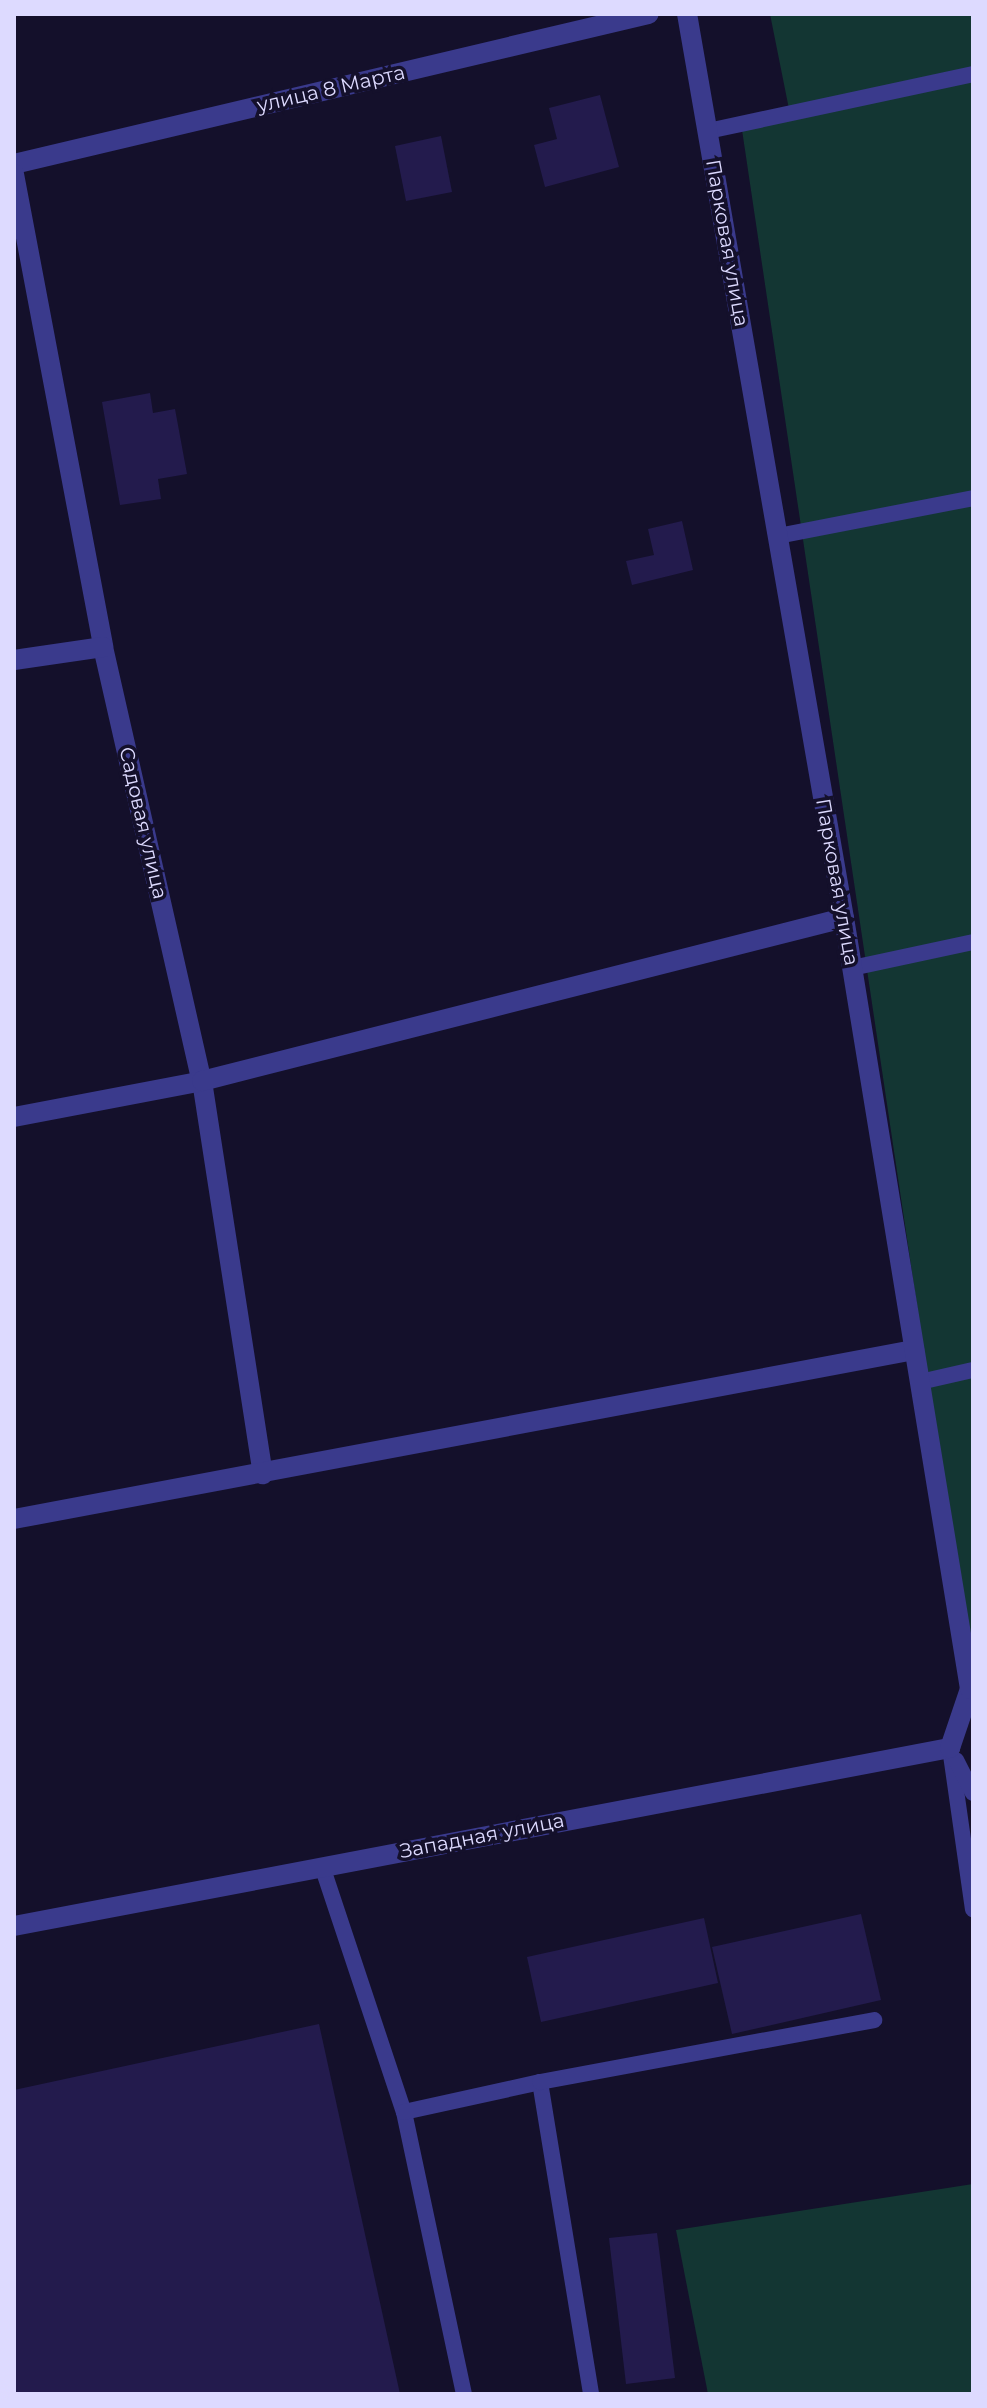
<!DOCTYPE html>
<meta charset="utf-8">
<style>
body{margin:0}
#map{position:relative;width:987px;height:2408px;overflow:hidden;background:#14102b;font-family:Montserrat,sans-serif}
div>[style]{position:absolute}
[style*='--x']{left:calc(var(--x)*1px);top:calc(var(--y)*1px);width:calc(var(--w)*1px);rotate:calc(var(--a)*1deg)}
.green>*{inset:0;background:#133633}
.building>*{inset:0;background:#231b4d}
.lane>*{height:16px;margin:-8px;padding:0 8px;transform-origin:8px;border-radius:8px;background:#3a3a8c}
.street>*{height:20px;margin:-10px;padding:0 10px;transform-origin:10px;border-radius:10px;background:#3a3a8c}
span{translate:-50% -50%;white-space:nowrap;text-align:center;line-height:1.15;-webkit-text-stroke:7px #14102b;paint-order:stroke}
.street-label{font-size:20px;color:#dddaff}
.frame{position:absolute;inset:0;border:16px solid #dddaff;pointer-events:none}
</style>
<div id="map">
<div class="green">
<div style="clip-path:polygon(770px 14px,973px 14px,973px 1682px,741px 123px,789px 109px)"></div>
<div style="clip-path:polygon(973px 2184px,973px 2394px,708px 2394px,676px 2230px)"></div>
</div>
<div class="building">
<div style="clip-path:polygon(600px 95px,619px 167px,545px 187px,534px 145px,557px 139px,549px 108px)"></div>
<div style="clip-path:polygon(441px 136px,452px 192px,406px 201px,395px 146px)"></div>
<div style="clip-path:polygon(150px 393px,153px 413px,175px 409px,187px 474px,158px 479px,161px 499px,120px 505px,102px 402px)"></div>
<div style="clip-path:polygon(682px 521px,693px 570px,632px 585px,626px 561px,654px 555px,648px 529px)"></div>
<div style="clip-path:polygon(861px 1914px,881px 2000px,732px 2034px,712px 1947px)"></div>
<div style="clip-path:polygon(704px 1918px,718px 1983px,541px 2022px,527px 1957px)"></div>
<div style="clip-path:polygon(319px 2024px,400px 2394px,14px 2394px,14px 2090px)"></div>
<div style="clip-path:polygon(657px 2233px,675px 2378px,626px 2384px,609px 2238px)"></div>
</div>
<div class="lane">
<div style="--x:708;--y:131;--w:271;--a:-12.1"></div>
<div style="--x:778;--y:536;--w:199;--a:-11"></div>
<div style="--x:852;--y:968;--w:124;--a:-12.1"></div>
<div style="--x:920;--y:1382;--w:54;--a:-12.8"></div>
<div style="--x:950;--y:1748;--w:163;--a:81.9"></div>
<div style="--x:956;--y:1760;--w:37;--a:63"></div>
<div style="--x:322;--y:1866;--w:259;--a:71.6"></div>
<div style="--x:404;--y:2112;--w:288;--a:78"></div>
<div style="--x:540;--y:2082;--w:316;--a:80.7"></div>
<div style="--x:404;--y:2112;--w:139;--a:-12.4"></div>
<div style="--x:540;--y:2082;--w:340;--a:-10.5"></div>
</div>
<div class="street">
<div style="--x:14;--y:164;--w:652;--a:-13.31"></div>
<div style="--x:14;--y:174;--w:481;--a:79.3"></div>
<div style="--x:103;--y:647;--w:445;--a:77.2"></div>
<div style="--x:202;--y:1081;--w:398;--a:81.2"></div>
<div style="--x:14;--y:660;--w:90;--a:-8.3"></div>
<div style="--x:14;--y:1117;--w:191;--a:-10.8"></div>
<div style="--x:202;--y:1081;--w:662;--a:-14.25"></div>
<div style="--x:14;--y:1519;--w:916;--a:-10.64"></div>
<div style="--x:14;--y:1926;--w:953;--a:-10.77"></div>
<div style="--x:950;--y:1748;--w:62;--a:-71.3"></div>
<div style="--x:970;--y:1689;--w:781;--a:-99.28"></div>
<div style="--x:844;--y:918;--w:918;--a:-99.85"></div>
</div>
<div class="street-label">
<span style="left:331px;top:89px;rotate:-13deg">улица 8 Марта</span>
<span style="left:727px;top:243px;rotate:80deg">Парковая улица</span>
<span style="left:143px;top:823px;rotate:77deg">Садовая улица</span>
<span style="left:837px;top:882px;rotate:80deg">Парковая улица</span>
<span style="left:482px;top:1836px;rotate:-11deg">Западная улица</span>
</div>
<div class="frame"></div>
</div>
